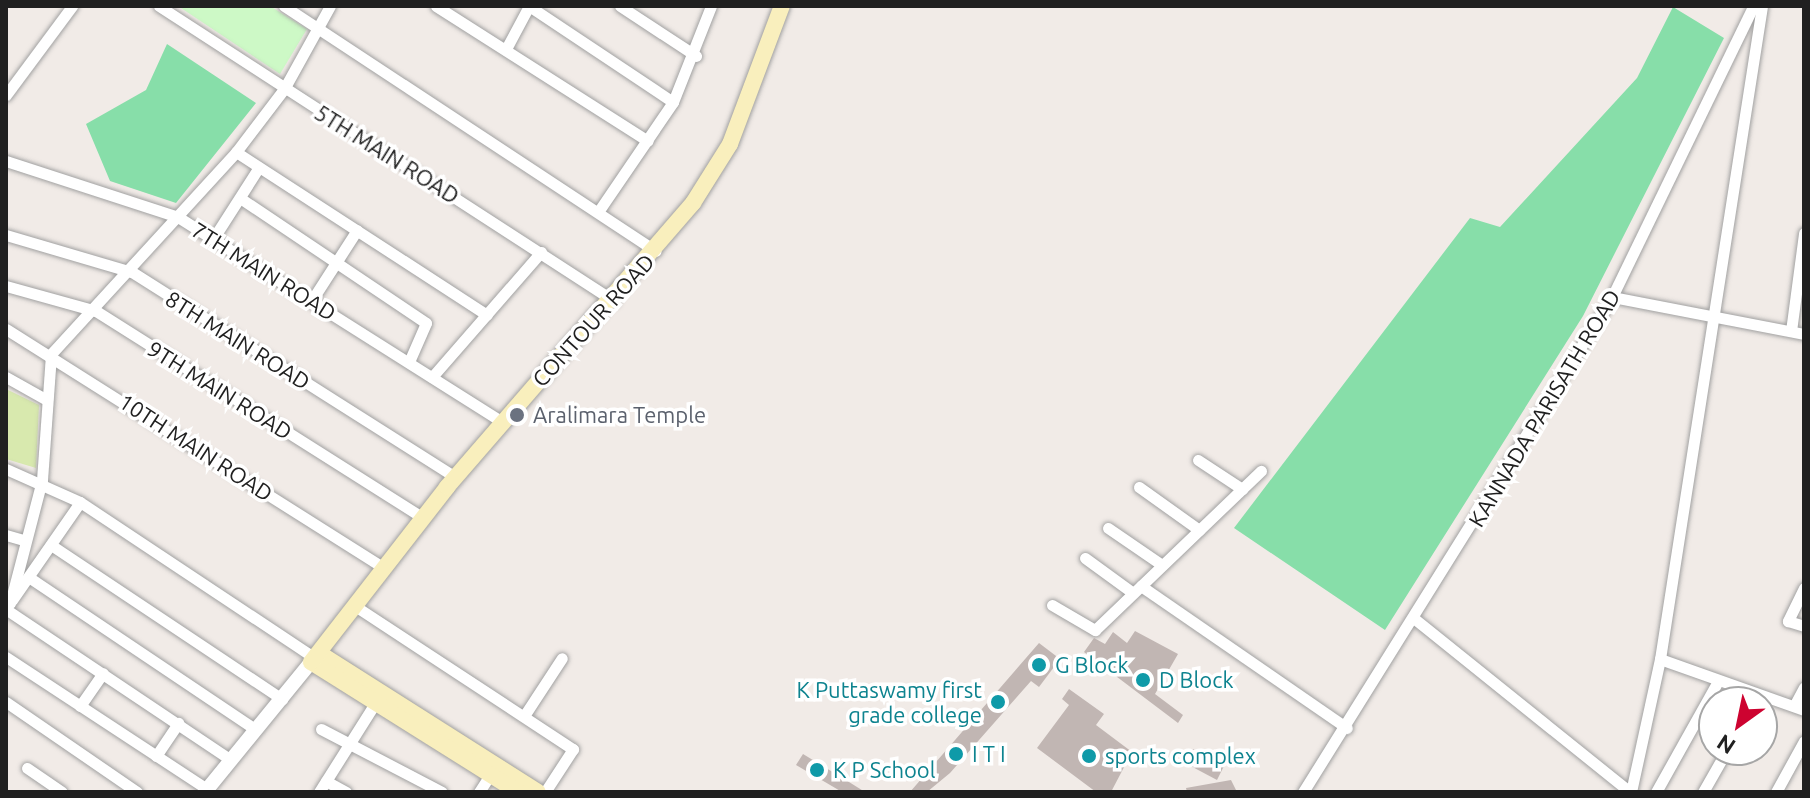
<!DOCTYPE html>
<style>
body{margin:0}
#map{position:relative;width:1810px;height:798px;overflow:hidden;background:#f1ebe7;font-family:Ubuntu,sans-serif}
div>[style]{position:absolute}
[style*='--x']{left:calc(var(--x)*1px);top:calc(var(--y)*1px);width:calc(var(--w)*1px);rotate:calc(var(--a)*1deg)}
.grass>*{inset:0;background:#d8e9ae}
.park>*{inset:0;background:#cdf9c6}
.pitch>*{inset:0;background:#87dea9}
.building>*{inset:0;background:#c1b6b3}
.roads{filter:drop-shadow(0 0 2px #a1a1a1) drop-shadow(0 0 2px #a1a1a1)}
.minor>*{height:11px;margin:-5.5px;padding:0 5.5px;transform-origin:5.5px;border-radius:5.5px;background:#fff}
.tertiary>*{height:14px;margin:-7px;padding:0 7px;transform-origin:7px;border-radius:7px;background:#fff}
.secondary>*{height:16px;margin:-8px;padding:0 8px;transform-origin:8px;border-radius:8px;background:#f9efbd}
.dots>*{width:22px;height:22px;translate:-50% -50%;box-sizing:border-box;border:4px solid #fff;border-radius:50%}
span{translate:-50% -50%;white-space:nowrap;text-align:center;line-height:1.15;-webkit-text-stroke:7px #fff;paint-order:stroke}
.street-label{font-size:22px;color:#202020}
.worship-label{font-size:22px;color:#5b616d}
.left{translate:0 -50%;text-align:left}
.culture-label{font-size:22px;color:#0d838f}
.right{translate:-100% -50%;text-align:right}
.frame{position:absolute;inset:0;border:8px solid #202020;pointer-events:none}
.north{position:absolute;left:1698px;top:686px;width:80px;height:80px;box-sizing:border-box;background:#fff;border:2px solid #a6a6a6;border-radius:50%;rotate:213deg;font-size:22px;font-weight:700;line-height:32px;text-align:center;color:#202020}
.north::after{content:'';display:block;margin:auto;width:28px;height:36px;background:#cd0330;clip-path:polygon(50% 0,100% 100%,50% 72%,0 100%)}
</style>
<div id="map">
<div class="grass">
<div style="clip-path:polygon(6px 389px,39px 405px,36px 468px,6px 459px)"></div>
</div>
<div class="park">
<div style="clip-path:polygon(178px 6px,270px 6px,307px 29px,280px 74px)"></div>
</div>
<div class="pitch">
<div style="clip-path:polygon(1673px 7px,1724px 38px,1583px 316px,1385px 630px,1234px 528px,1470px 218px,1500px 227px,1637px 78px)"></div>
<div style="clip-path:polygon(167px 44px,256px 103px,176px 203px,110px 181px,86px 124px,146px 90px)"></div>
</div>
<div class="building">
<div style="clip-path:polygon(1135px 631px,1178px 654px,1155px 694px,1183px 715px,1178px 723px,1084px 652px,1094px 638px,1105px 644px,1113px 632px,1127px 643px)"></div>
<div style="clip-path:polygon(1039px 643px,1060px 659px,1039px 687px,1031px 681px,950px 773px,927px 792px,910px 792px)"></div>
<div style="clip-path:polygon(1069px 689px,1104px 714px,1096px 725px,1132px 752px,1111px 792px,1096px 792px,1037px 748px,1069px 705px,1062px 699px)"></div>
<div style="clip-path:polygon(1193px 749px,1224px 766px,1217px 780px,1185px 763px)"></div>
<div style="clip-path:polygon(803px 754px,849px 782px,865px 792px,842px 792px,796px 765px)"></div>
<div style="clip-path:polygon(1231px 780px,1237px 792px,1187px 792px,1186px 788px)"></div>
</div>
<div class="roads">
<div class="minor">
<div style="--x:159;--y:6;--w:542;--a:32.96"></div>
<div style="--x:284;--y:6;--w:445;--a:33.4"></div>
<div style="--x:436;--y:6;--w:251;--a:32.5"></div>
<div style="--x:620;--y:6;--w:91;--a:33.3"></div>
<div style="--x:506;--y:49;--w:49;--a:-61.9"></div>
<div style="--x:529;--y:6;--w:173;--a:33.7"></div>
<div style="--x:6;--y:95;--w:111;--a:-53.4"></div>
<div style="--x:236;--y:152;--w:299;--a:33"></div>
<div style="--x:6;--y:161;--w:181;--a:18"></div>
<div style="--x:178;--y:217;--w:383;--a:32.3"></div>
<div style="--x:240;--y:198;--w:224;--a:33.9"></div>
<div style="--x:426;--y:323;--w:43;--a:113.6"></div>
<div style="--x:598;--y:212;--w:133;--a:-55.7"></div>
<div style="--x:673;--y:102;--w:103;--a:-68.4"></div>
<div style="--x:6;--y:235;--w:131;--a:16.4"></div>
<div style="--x:132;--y:272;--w:383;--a:32.4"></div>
<div style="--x:213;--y:239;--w:85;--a:-57.4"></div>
<div style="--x:6;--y:286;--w:93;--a:15.5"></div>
<div style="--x:96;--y:311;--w:387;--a:32.3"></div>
<div style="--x:1612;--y:297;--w:196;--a:10.9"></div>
<div style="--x:312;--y:300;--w:83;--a:-57.3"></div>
<div style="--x:6;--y:329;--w:447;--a:32.3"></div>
<div style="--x:1791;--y:331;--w:99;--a:-82.4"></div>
<div style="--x:51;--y:354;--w:274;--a:-47.5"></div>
<div style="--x:236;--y:152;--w:79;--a:-52.7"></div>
<div style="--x:284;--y:89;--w:95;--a:-61"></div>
<div style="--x:6;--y:377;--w:47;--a:29.3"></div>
<div style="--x:432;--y:377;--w:166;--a:-48.9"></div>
<div style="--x:1198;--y:460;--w:53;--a:33.4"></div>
<div style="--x:6;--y:469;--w:81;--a:24"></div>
<div style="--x:80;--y:502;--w:282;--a:33.6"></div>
<div style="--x:1139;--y:487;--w:74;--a:35.6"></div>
<div style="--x:1108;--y:528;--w:65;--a:34.4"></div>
<div style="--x:6;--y:535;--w:19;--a:16"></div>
<div style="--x:51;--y:545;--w:278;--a:33.7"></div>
<div style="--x:1085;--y:558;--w:59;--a:36.1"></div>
<div style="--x:30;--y:578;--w:272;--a:33.9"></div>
<div style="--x:1141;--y:586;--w:250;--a:34.6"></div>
<div style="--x:1804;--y:588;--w:37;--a:116"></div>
<div style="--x:1788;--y:621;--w:17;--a:17"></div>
<div style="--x:12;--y:600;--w:119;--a:-55.2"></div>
<div style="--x:10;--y:603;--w:127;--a:-75.4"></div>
<div style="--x:42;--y:480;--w:126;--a:-85.9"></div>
<div style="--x:1052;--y:605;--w:50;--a:30.2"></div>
<div style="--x:1095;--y:630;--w:230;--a:-43.8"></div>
<div style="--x:355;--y:606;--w:261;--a:33.3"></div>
<div style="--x:573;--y:749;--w:51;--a:123.1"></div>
<div style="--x:7;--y:610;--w:270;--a:33.8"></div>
<div style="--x:1416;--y:620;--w:275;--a:38.8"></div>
<div style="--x:6;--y:657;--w:240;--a:33.3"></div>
<div style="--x:1660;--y:659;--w:153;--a:19.5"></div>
<div style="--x:6;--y:702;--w:159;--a:34.5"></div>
<div style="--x:80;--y:706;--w:40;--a:-55.1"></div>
<div style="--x:1794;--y:706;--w:21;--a:-62"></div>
<div style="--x:524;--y:716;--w:69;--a:-56.8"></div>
<div style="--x:321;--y:729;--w:136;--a:27.5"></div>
<div style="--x:156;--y:756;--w:40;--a:-56"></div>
<div style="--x:27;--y:768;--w:42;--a:34.4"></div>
<div style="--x:326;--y:781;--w:23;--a:29"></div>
<div style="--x:319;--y:792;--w:107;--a:-57.7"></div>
<div style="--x:479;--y:792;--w:27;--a:-57"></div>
<div style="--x:1303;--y:792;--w:584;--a:-58.03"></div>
<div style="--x:1612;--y:297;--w:323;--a:-64.1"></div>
<div style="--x:1631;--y:792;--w:136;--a:-77.7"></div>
<div style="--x:1660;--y:659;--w:661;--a:-81.12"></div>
<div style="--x:1656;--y:792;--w:127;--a:-60.8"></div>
<div style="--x:1703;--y:792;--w:48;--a:-60.3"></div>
<div style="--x:1776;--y:792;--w:58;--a:-61.2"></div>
</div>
<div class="tertiary">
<div style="--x:205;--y:792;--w:168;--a:-50.8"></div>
</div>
<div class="secondary">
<div style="--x:319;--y:653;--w:259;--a:32.4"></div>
<div style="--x:518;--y:792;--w:244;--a:-147.9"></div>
<div style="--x:311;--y:662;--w:222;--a:-52.1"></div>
<div style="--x:447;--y:487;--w:376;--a:-49.1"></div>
<div style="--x:693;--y:203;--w:70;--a:-57.9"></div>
<div style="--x:730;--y:144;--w:147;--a:-69.4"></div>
</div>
</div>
<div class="dots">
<div style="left:517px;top:415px;background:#6b7280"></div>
<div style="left:1039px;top:665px;background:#0f9aa8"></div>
<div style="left:1143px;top:680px;background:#0f9aa8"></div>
<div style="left:998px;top:702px;background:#0f9aa8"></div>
<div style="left:956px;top:754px;background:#0f9aa8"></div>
<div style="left:1089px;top:756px;background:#0f9aa8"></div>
<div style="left:817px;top:770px;background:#0f9aa8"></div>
</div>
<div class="street-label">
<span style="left:387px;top:154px;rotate:32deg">5TH MAIN ROAD</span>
<span style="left:264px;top:271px;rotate:32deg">7TH MAIN ROAD</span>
<span style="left:593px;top:320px;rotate:-48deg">CONTOUR ROAD</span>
<span style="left:238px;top:340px;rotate:32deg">8TH MAIN ROAD</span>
<span style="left:220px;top:390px;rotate:32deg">9TH MAIN ROAD</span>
<span style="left:1544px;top:408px;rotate:-59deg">KANNADA PARISATH ROAD</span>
<span style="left:196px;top:447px;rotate:33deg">10TH MAIN ROAD</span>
</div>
<div class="worship-label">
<span class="left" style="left:533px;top:415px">Aralimara Temple</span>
</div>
<div class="culture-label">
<span class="left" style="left:1055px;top:665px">G Block</span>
<span class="left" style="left:1159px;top:680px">D Block</span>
<span class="right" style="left:982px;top:702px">K Puttaswamy first<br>grade college</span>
<span class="left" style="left:972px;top:754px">I T I</span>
<span class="left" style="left:1105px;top:756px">sports complex</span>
<span class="left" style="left:833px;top:770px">K P School</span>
</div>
<div class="frame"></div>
<div class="north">N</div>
</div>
